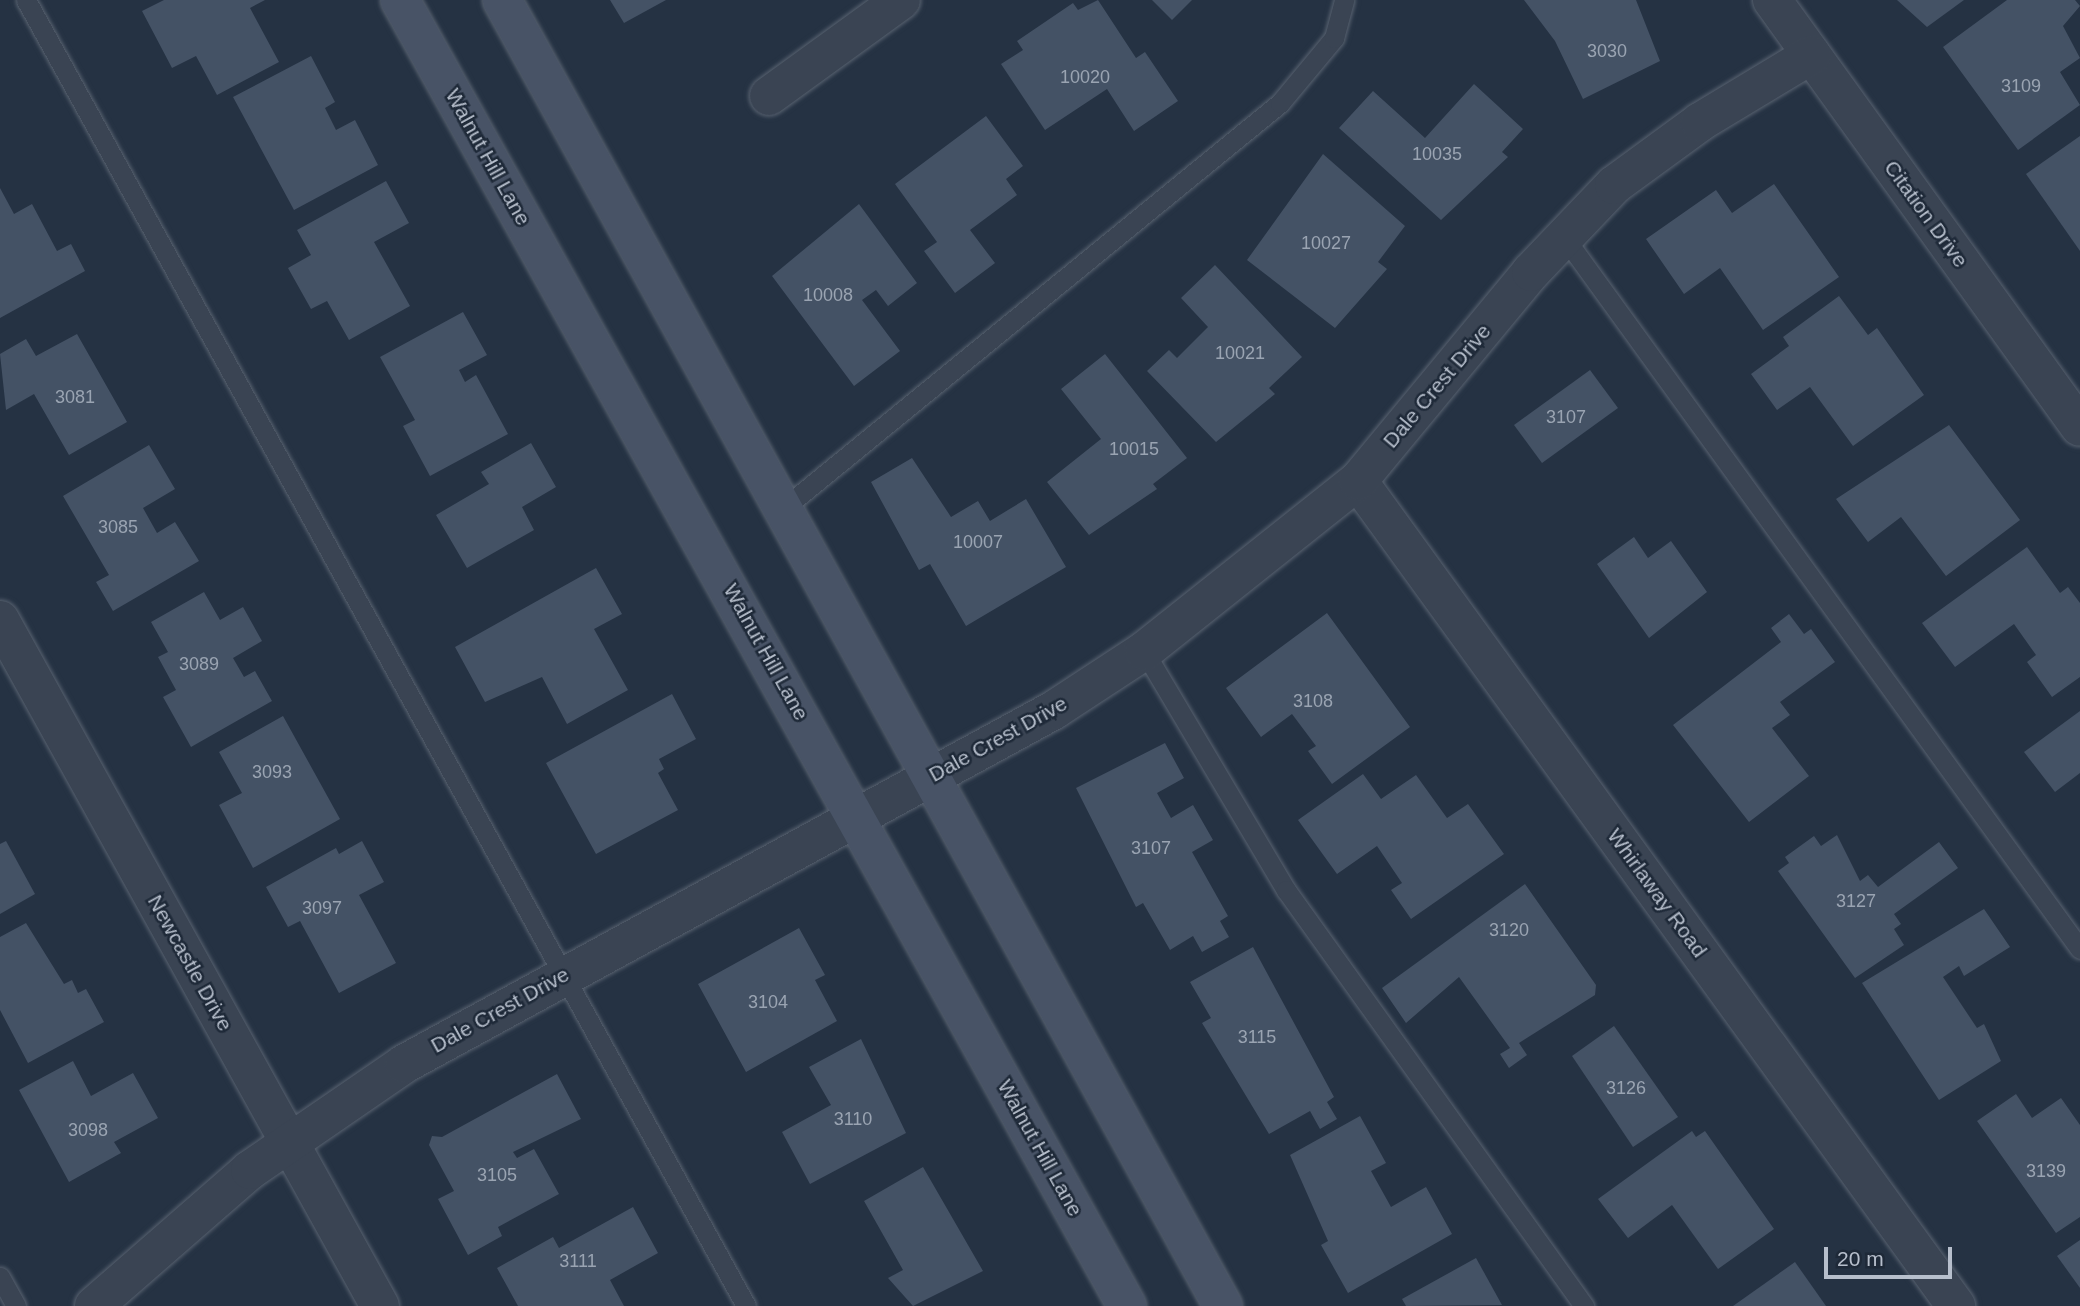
<!DOCTYPE html>
<style>
body{margin:0}
#map{position:relative;width:2080px;height:1306px;overflow:hidden;background:#253243;font-family:Helvetica,sans-serif}
div>[style]{position:absolute}
[style*='--x']{left:calc(var(--x)*1px);top:calc(var(--y)*1px);width:calc(var(--w)*1px);rotate:calc(var(--a)*1deg)}
.building>*{inset:0;background:#445265}
.roads{filter:drop-shadow(0 0 2px #586270) drop-shadow(0 0 2px #586270)}
.service>*{height:19px;margin:-9.5px;padding:0 9.5px;transform-origin:9.5px;border-radius:9.5px;background:#3a4453}
.minor>*{height:38px;margin:-19px;padding:0 19px;transform-origin:19px;border-radius:19px;background:#3a4453}
.secondary>*{height:38px;margin:-19px;padding:0 19px;transform-origin:19px;border-radius:19px;background:#485366}
span{translate:-50% -50%;white-space:nowrap;text-align:center;line-height:1.15;-webkit-text-stroke:5px #1e2938;paint-order:stroke}
.number-label{font-size:18px;color:#9aa4b2}
.number-label span{-webkit-text-stroke-width:0}
.street-label{font-size:21px;color:#b7bfcc}
.scale{position:absolute;left:1824px;top:1247px;width:128px;height:32px;box-sizing:border-box;border:4px solid #b7bfcc;border-top:0;padding-left:9px;font-size:21px;line-height:24px;white-space:nowrap;color:#b7bfcc;-webkit-text-stroke:5px #1e2938;paint-order:stroke}
</style>
<div id="map">
<div class="building">
<div style="clip-path:polygon(164px 0,265px 0,250px 8px,279px 62px,217px 95px,196px 56px,172px 68px,142px 11px)"></div>
<div style="clip-path:polygon(610px 0,666px 0,624px 23px)"></div>
<div style="clip-path:polygon(1098px 0,1136px 58px,1145px 52px,1178px 101px,1134px 131px,1107px 89px,1045px 130px,1001px 64px,1023px 50px,1017px 41px,1073px 3px,1078px 10px)"></div>
<div style="clip-path:polygon(1152px 0,1192px 0,1172px 20px)"></div>
<div style="clip-path:polygon(1524px 0,1636px 0,1660px 61px,1583px 99px,1555px 41px)"></div>
<div style="clip-path:polygon(1897px 0,1964px 0,1927px 27px)"></div>
<div style="clip-path:polygon(2007px 0,2075px 0,2080px 6px,2063px 26px,2080px 58px,2060px 72px,2080px 105px,2018px 150px,1943px 47px)"></div>
<div style="clip-path:polygon(311px 56px,335px 102px,325px 108px,336px 130px,355px 120px,378px 165px,294px 210px,233px 97px)"></div>
<div style="clip-path:polygon(1474px 84px,1523px 129px,1502px 152px,1508px 157px,1441px 220px,1339px 128px,1373px 91px,1425px 138px)"></div>
<div style="clip-path:polygon(986px 116px,1023px 166px,1006px 179px,1017px 195px,970px 230px,995px 263px,955px 293px,924px 251px,937px 242px,895px 184px)"></div>
<div style="clip-path:polygon(2080px 136px,2080px 251px,2026px 174px)"></div>
<div style="clip-path:polygon(1323px 154px,1405px 226px,1378px 262px,1387px 269px,1335px 328px,1247px 260px)"></div>
<div style="clip-path:polygon(386px 181px,409px 223px,374px 242px,410px 306px,349px 340px,327px 301px,311px 309px,288px 268px,311px 255px,297px 230px)"></div>
<div style="clip-path:polygon(1774px 184px,1839px 277px,1763px 330px,1720px 268px,1684px 294px,1646px 239px,1716px 190px,1732px 213px)"></div>
<div style="clip-path:polygon(0 188px,14px 214px,32px 204px,57px 251px,71px 244px,85px 271px,0 318px)"></div>
<div style="clip-path:polygon(859px 204px,917px 283px,888px 306px,876px 290px,862px 300px,900px 351px,854px 386px,772px 276px)"></div>
<div style="clip-path:polygon(1215px 265px,1302px 357px,1269px 388px,1275px 394px,1216px 442px,1147px 371px,1169px 350px,1177px 358px,1208px 327px,1181px 298px)"></div>
<div style="clip-path:polygon(1839px 296px,1868px 335px,1877px 328px,1924px 395px,1853px 446px,1810px 387px,1777px 410px,1751px 374px,1789px 346px,1783px 337px)"></div>
<div style="clip-path:polygon(463px 312px,487px 355px,459px 370px,465px 382px,476px 375px,508px 434px,430px 476px,403px 426px,415px 420px,380px 357px)"></div>
<div style="clip-path:polygon(77px 334px,127px 422px,69px 455px,34px 394px,6px 410px,0 354px,26px 339px,36px 356px)"></div>
<div style="clip-path:polygon(1105px 354px,1187px 458px,1153px 484px,1157px 489px,1089px 535px,1047px 482px,1101px 439px,1061px 389px)"></div>
<div style="clip-path:polygon(1590px 370px,1618px 408px,1542px 463px,1514px 425px)"></div>
<div style="clip-path:polygon(1949px 425px,2020px 520px,1946px 576px,1901px 517px,1868px 542px,1836px 499px)"></div>
<div style="clip-path:polygon(531px 443px,556px 487px,522px 507px,534px 530px,467px 568px,436px 515px,489px 484px,481px 472px)"></div>
<div style="clip-path:polygon(149px 445px,175px 489px,143px 508px,157px 533px,175px 522px,199px 561px,113px 611px,96px 582px,109px 575px,63px 496px)"></div>
<div style="clip-path:polygon(912px 458px,951px 517px,978px 501px,990px 521px,1026px 499px,1066px 567px,966px 626px,930px 564px,919px 570px,871px 482px)"></div>
<div style="clip-path:polygon(1634px 537px,1648px 558px,1671px 541px,1707px 592px,1649px 638px,1597px 564px)"></div>
<div style="clip-path:polygon(2027px 547px,2060px 593px,2068px 587px,2080px 603px,2080px 677px,2052px 697px,2027px 662px,2036px 655px,2014px 624px,1955px 667px,1922px 623px)"></div>
<div style="clip-path:polygon(596px 568px,622px 614px,594px 629px,628px 690px,567px 724px,542px 677px,485px 702px,455px 647px)"></div>
<div style="clip-path:polygon(204px 592px,220px 620px,243px 607px,262px 641px,233px 658px,244px 677px,255px 671px,272px 701px,191px 747px,163px 697px,176px 690px,158px 657px,168px 652px,151px 622px)"></div>
<div style="clip-path:polygon(1327px 613px,1410px 727px,1332px 784px,1308px 751px,1316px 746px,1292px 714px,1261px 737px,1226px 688px)"></div>
<div style="clip-path:polygon(1789px 614px,1804px 634px,1811px 629px,1835px 662px,1780px 702px,1790px 715px,1772px 728px,1809px 776px,1749px 822px,1673px 725px,1781px 642px,1771px 628px)"></div>
<div style="clip-path:polygon(672px 694px,696px 739px,659px 759px,664px 769px,658px 773px,678px 810px,596px 854px,546px 763px)"></div>
<div style="clip-path:polygon(2080px 711px,2080px 773px,2055px 792px,2024px 752px)"></div>
<div style="clip-path:polygon(283px 716px,340px 819px,253px 868px,219px 805px,242px 793px,219px 752px)"></div>
<div style="clip-path:polygon(1165px 743px,1184px 778px,1157px 793px,1171px 818px,1193px 805px,1213px 840px,1192px 852px,1228px 916px,1220px 921px,1229px 937px,1202px 952px,1193px 936px,1170px 950px,1143px 903px,1136px 907px,1076px 788px)"></div>
<div style="clip-path:polygon(1363px 774px,1381px 799px,1416px 775px,1447px 818px,1468px 804px,1504px 854px,1411px 919px,1391px 890px,1402px 883px,1377px 846px,1337px 874px,1298px 820px)"></div>
<div style="clip-path:polygon(1837px 835px,1860px 881px,1868px 875px,1878px 887px,1939px 842px,1958px 868px,1894px 914px,1901px 924px,1894px 929px,1904px 945px,1855px 978px,1778px 871px,1789px 863px,1785px 857px,1814px 836px,1821px 846px)"></div>
<div style="clip-path:polygon(6px 841px,35px 894px,0 914px,0 844px)"></div>
<div style="clip-path:polygon(362px 841px,384px 882px,359px 895px,396px 963px,339px 993px,300px 921px,288px 927px,266px 887px,336px 848px,339px 854px)"></div>
<div style="clip-path:polygon(1525px 884px,1596px 985px,1595px 995px,1519px 1043px,1527px 1055px,1509px 1068px,1500px 1054px,1510px 1048px,1459px 977px,1406px 1023px,1382px 988px)"></div>
<div style="clip-path:polygon(1984px 909px,2010px 947px,1964px 976px,1959px 966px,1943px 977px,1977px 1028px,1984px 1024px,2001px 1061px,1939px 1100px,1862px 983px)"></div>
<div style="clip-path:polygon(26px 923px,64px 984px,72px 980px,78px 993px,86px 989px,104px 1022px,28px 1063px,0 1010px,0 937px)"></div>
<div style="clip-path:polygon(799px 928px,825px 975px,815px 980px,837px 1021px,746px 1072px,698px 984px)"></div>
<div style="clip-path:polygon(1253px 947px,1334px 1097px,1327px 1102px,1337px 1119px,1320px 1129px,1310px 1111px,1269px 1134px,1202px 1023px,1211px 1018px,1190px 982px)"></div>
<div style="clip-path:polygon(1614px 1026px,1678px 1117px,1633px 1147px,1572px 1056px)"></div>
<div style="clip-path:polygon(861px 1039px,906px 1133px,810px 1184px,782px 1132px,831px 1105px,809px 1067px)"></div>
<div style="clip-path:polygon(73px 1061px,91px 1096px,133px 1073px,158px 1118px,114px 1142px,121px 1153px,69px 1182px,19px 1090px)"></div>
<div style="clip-path:polygon(557px 1074px,581px 1119px,513px 1152px,517px 1158px,534px 1149px,559px 1194px,498px 1227px,502px 1236px,468px 1255px,438px 1199px,454px 1191px,429px 1145px,432px 1136px,442px 1137px)"></div>
<div style="clip-path:polygon(2016px 1094px,2032px 1118px,2061px 1098px,2080px 1125px,2080px 1217px,2056px 1233px,1977px 1121px)"></div>
<div style="clip-path:polygon(1360px 1116px,1386px 1163px,1371px 1171px,1391px 1207px,1426px 1187px,1452px 1234px,1348px 1293px,1321px 1245px,1328px 1241px,1290px 1155px)"></div>
<div style="clip-path:polygon(1692px 1131px,1696px 1137px,1705px 1131px,1774px 1229px,1718px 1269px,1672px 1205px,1628px 1238px,1598px 1199px)"></div>
<div style="clip-path:polygon(923px 1167px,983px 1271px,913px 1306px,888px 1278px,903px 1270px,864px 1201px)"></div>
<div style="clip-path:polygon(633px 1207px,658px 1253px,610px 1280px,624px 1306px,518px 1306px,497px 1268px,553px 1237px,559px 1248px)"></div>
<div style="clip-path:polygon(2080px 1240px,2080px 1288px,2057px 1256px)"></div>
<div style="clip-path:polygon(1476px 1258px,1502px 1305px,1406px 1306px,1402px 1299px)"></div>
<div style="clip-path:polygon(1795px 1262px,1826px 1306px,1733px 1306px)"></div>
</div>
<div class="roads">
<div class="service">
<div style="--x:26;--y:0;--w:1491;--a:61.13"></div>
<div style="--x:1564;--y:237;--w:879;--a:54.07"></div>
<div style="--x:785;--y:507;--w:639;--a:-39.22"></div>
<div style="--x:1280;--y:103;--w:85;--a:-50.3"></div>
<div style="--x:1334;--y:38;--w:39;--a:-75"></div>
<div style="--x:1144;--y:651;--w:278;--a:59.3"></div>
<div style="--x:1286;--y:890;--w:512;--a:54.38"></div>
<div style="--x:0;--y:1277;--w:33;--a:61"></div>
</div>
<div class="minor">
<div style="--x:1772;--y:0;--w:526;--a:54.2"></div>
<div style="--x:769;--y:96;--w:163;--a:-36"></div>
<div style="--x:1358;--y:481;--w:1019;--a:54.06"></div>
<div style="--x:0;--y:620;--w:784;--a:61.02"></div>
<div style="--x:94;--y:1306;--w:207;--a:-41.1"></div>
<div style="--x:250;--y:1170;--w:187;--a:-34.5"></div>
<div style="--x:404;--y:1064;--w:740;--a:-28.57"></div>
<div style="--x:1054;--y:710;--w:108;--a:-33.2"></div>
<div style="--x:1144;--y:651;--w:273;--a:-38.5"></div>
<div style="--x:1358;--y:481;--w:271;--a:-50.4"></div>
<div style="--x:1531;--y:272;--w:120;--a:-46.3"></div>
<div style="--x:1614;--y:185;--w:107;--a:-36.2"></div>
<div style="--x:1700;--y:122;--w:130;--a:-31.1"></div>
</div>
<div class="secondary">
<div style="--x:400;--y:0;--w:1495;--a:60.9"></div>
<div style="--x:502;--y:0;--w:1492;--a:61.1"></div>
</div>
</div>
<div class="number-label">
<span style="left:1607px;top:51px">3030</span>
<span style="left:1085px;top:77px">10020</span>
<span style="left:2021px;top:86px">3109</span>
<span style="left:1437px;top:154px">10035</span>
<span style="left:1326px;top:243px">10027</span>
<span style="left:828px;top:295px">10008</span>
<span style="left:1240px;top:353px">10021</span>
<span style="left:75px;top:397px">3081</span>
<span style="left:1566px;top:417px">3107</span>
<span style="left:1134px;top:449px">10015</span>
<span style="left:118px;top:527px">3085</span>
<span style="left:978px;top:542px">10007</span>
<span style="left:199px;top:664px">3089</span>
<span style="left:1313px;top:701px">3108</span>
<span style="left:272px;top:772px">3093</span>
<span style="left:1151px;top:848px">3107</span>
<span style="left:1856px;top:901px">3127</span>
<span style="left:322px;top:908px">3097</span>
<span style="left:1509px;top:930px">3120</span>
<span style="left:768px;top:1002px">3104</span>
<span style="left:1257px;top:1037px">3115</span>
<span style="left:1626px;top:1088px">3126</span>
<span style="left:853px;top:1119px">3110</span>
<span style="left:88px;top:1130px">3098</span>
<span style="left:2046px;top:1171px">3139</span>
<span style="left:497px;top:1175px">3105</span>
<span style="left:578px;top:1261px">3111</span>
</div>
<div class="street-label">
<span style="left:488px;top:157px;rotate:61deg">Walnut Hill Lane</span>
<span style="left:1926px;top:214px;rotate:54deg">Citation Drive</span>
<span style="left:1437px;top:386px;rotate:-50deg">Dale Crest Drive</span>
<span style="left:766px;top:652px;rotate:61deg">Walnut Hill Lane</span>
<span style="left:998px;top:739px;rotate:-29deg">Dale Crest Drive</span>
<span style="left:1657px;top:893px;rotate:54deg">Whirlaway Road</span>
<span style="left:190px;top:963px;rotate:61deg">Newcastle Drive</span>
<span style="left:500px;top:1010px;rotate:-29deg">Dale Crest Drive</span>
<span style="left:1040px;top:1148px;rotate:61deg">Walnut Hill Lane</span>
</div>
<div class="scale">20 m</div>
</div>
